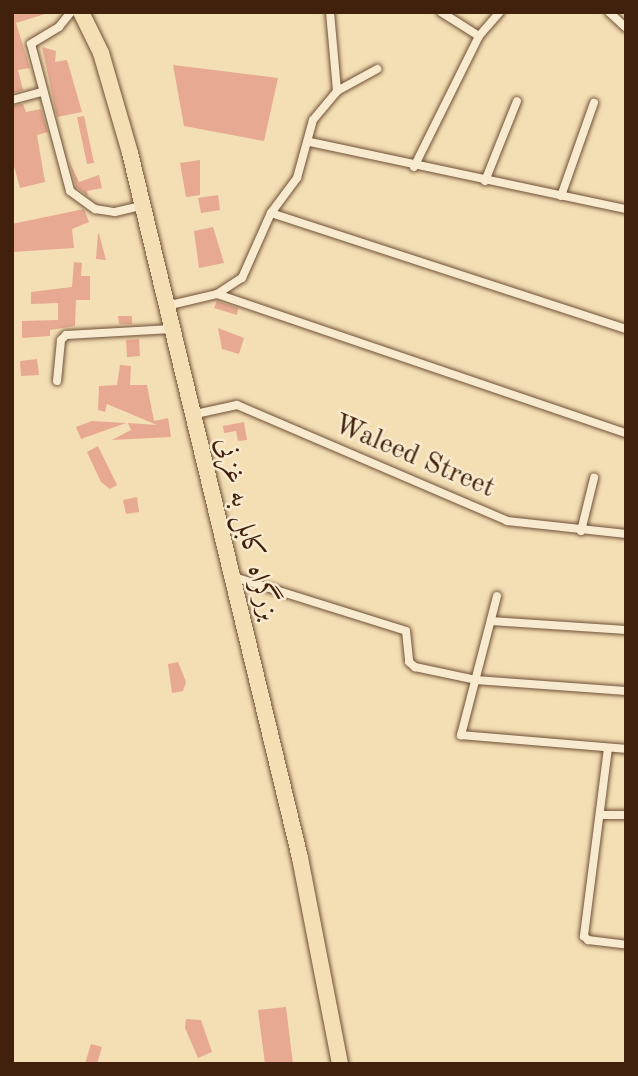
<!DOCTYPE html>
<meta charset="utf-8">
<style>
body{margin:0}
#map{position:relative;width:638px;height:1076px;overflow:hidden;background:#f4deb4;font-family:"Old Standard TT",Amiri,serif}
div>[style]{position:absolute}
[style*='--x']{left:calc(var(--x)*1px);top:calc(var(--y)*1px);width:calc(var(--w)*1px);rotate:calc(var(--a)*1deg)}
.building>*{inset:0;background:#e7a991}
.roads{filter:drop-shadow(0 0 2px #6e5036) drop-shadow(0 0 2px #6e5036)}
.street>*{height:8px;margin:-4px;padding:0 4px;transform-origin:4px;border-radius:4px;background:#f8eace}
.highway>*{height:16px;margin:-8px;padding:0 8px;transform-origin:8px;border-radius:8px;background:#f4deb4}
span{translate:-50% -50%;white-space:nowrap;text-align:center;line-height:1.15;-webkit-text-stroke:5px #f8eace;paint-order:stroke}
.street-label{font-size:28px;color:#41210c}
.frame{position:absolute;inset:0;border:14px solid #41210c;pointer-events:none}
</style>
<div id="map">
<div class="building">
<div style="clip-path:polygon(12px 12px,45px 14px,16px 23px,30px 68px,18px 70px,23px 90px,12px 93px)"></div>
<div style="clip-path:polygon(42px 47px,56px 51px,55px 62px,67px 60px,82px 112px,57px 117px)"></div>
<div style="clip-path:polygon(173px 65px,278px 78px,264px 141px,184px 126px)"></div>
<div style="clip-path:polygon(23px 104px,26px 112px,41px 109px,48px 132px,37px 135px,45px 182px,20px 188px,12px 159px,12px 106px)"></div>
<div style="clip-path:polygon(84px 116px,94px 163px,87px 164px,77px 117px)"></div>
<div style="clip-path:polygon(200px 160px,200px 195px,186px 197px,180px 163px)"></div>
<div style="clip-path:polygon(69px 161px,79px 182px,99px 175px,102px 188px,87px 191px,88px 196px,76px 187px)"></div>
<div style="clip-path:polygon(218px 195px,220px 210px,201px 213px,198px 198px)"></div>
<div style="clip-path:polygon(84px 209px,89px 222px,72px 229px,74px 248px,12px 252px,12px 224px)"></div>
<div style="clip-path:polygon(213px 227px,224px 263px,199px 268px,194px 231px)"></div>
<div style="clip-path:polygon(98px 234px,99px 234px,106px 260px,96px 259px)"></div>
<div style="clip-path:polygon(74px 262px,82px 263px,81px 276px,90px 276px,90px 300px,76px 300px,75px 326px,50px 330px,50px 336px,22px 338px,22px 321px,58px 320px,58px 303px,31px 304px,31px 292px,72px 287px)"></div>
<div style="clip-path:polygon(217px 301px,238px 308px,237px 315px,214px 308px)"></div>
<div style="clip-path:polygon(118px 316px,132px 316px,132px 324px,119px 324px)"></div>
<div style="clip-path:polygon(218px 328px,244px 338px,239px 354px,222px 349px)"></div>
<div style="clip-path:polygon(139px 339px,140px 356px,127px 357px,126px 340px)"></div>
<div style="clip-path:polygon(37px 359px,39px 375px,21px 376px,20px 361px)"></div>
<div style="clip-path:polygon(120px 365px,131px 366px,130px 385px,147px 385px,154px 421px,168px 418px,171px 437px,112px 440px,131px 430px,128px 423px,157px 425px,107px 404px,105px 412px,98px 410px,99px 386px,117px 385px)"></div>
<div style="clip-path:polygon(92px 421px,126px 423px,81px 439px,76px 427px)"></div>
<div style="clip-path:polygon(244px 422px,247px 440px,238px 441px,236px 431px,224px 433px,223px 426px)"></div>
<div style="clip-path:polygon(98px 446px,117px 485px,110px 489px,101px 482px,87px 452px)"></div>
<div style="clip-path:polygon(137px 497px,139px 512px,126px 514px,123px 500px)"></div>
<div style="clip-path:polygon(178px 662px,186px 682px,183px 691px,172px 693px,168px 664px)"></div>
<div style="clip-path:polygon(286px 1007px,293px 1064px,265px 1064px,258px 1010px)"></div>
<div style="clip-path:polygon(186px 1019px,201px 1020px,212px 1052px,198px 1058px,185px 1028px)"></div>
<div style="clip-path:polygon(91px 1044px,102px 1047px,97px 1064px,85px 1064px)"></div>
</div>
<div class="roads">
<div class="street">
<div style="--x:71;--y:12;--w:19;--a:129"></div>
<div style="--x:59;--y:27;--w:33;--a:149"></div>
<div style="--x:31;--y:44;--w:152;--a:75.1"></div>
<div style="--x:70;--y:191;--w:31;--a:36"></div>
<div style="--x:95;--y:209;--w:20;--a:9"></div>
<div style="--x:115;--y:212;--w:28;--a:-13"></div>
<div style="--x:330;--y:12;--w:79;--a:84.9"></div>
<div style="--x:441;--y:12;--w:45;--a:32.3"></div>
<div style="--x:609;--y:12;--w:23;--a:43"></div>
<div style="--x:12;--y:100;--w:31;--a:-15"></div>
<div style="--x:310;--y:142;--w:323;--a:12"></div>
<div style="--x:414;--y:167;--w:146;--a:-63.6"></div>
<div style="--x:479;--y:36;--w:32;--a:-49"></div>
<div style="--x:485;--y:181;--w:86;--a:-68.2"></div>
<div style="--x:561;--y:196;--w:99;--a:-70.5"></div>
<div style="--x:271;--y:213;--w:373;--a:18.1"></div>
<div style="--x:217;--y:294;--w:432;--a:18.8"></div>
<div style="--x:166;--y:306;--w:52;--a:-13.2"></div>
<div style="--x:217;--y:294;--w:30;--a:-33"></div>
<div style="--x:242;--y:278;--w:71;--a:-66"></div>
<div style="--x:271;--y:213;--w:44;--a:-53.4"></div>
<div style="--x:297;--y:178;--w:60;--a:-74.6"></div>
<div style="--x:313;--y:120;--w:38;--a:-50"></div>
<div style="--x:337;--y:91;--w:46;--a:-28.8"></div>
<div style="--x:57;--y:381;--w:41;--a:-84.4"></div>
<div style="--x:61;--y:340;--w:7;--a:-45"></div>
<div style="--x:66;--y:335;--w:106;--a:-3.2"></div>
<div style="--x:191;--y:415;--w:47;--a:-12.3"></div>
<div style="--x:237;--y:405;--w:294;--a:23.2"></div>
<div style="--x:507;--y:521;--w:120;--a:6.2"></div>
<div style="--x:581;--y:531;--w:55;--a:-76.2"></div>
<div style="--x:231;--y:576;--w:183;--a:17.4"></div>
<div style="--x:406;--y:631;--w:31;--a:84"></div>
<div style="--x:409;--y:662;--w:8;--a:40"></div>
<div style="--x:415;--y:667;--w:62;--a:12"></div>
<div style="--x:476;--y:680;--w:150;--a:4.2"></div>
<div style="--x:497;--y:596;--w:144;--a:104.5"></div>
<div style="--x:461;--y:735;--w:166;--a:4.8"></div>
<div style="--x:491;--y:621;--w:135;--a:3.8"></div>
<div style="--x:608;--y:748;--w:190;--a:97.3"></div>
<div style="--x:584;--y:936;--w:6;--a:45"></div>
<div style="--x:588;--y:940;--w:38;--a:7"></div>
<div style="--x:600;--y:815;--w:26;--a:0"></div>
</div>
<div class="highway">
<div style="--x:81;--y:12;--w:46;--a:64"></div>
<div style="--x:101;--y:53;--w:104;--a:73.8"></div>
<div style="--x:130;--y:153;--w:725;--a:76.44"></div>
<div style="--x:300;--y:858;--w:210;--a:79"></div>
</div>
</div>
<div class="street-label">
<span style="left:414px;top:457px;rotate:23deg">Waleed Street</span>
<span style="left:246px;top:529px;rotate:76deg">بزرگراه کابل به غزنی</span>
</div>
<div class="frame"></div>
</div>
